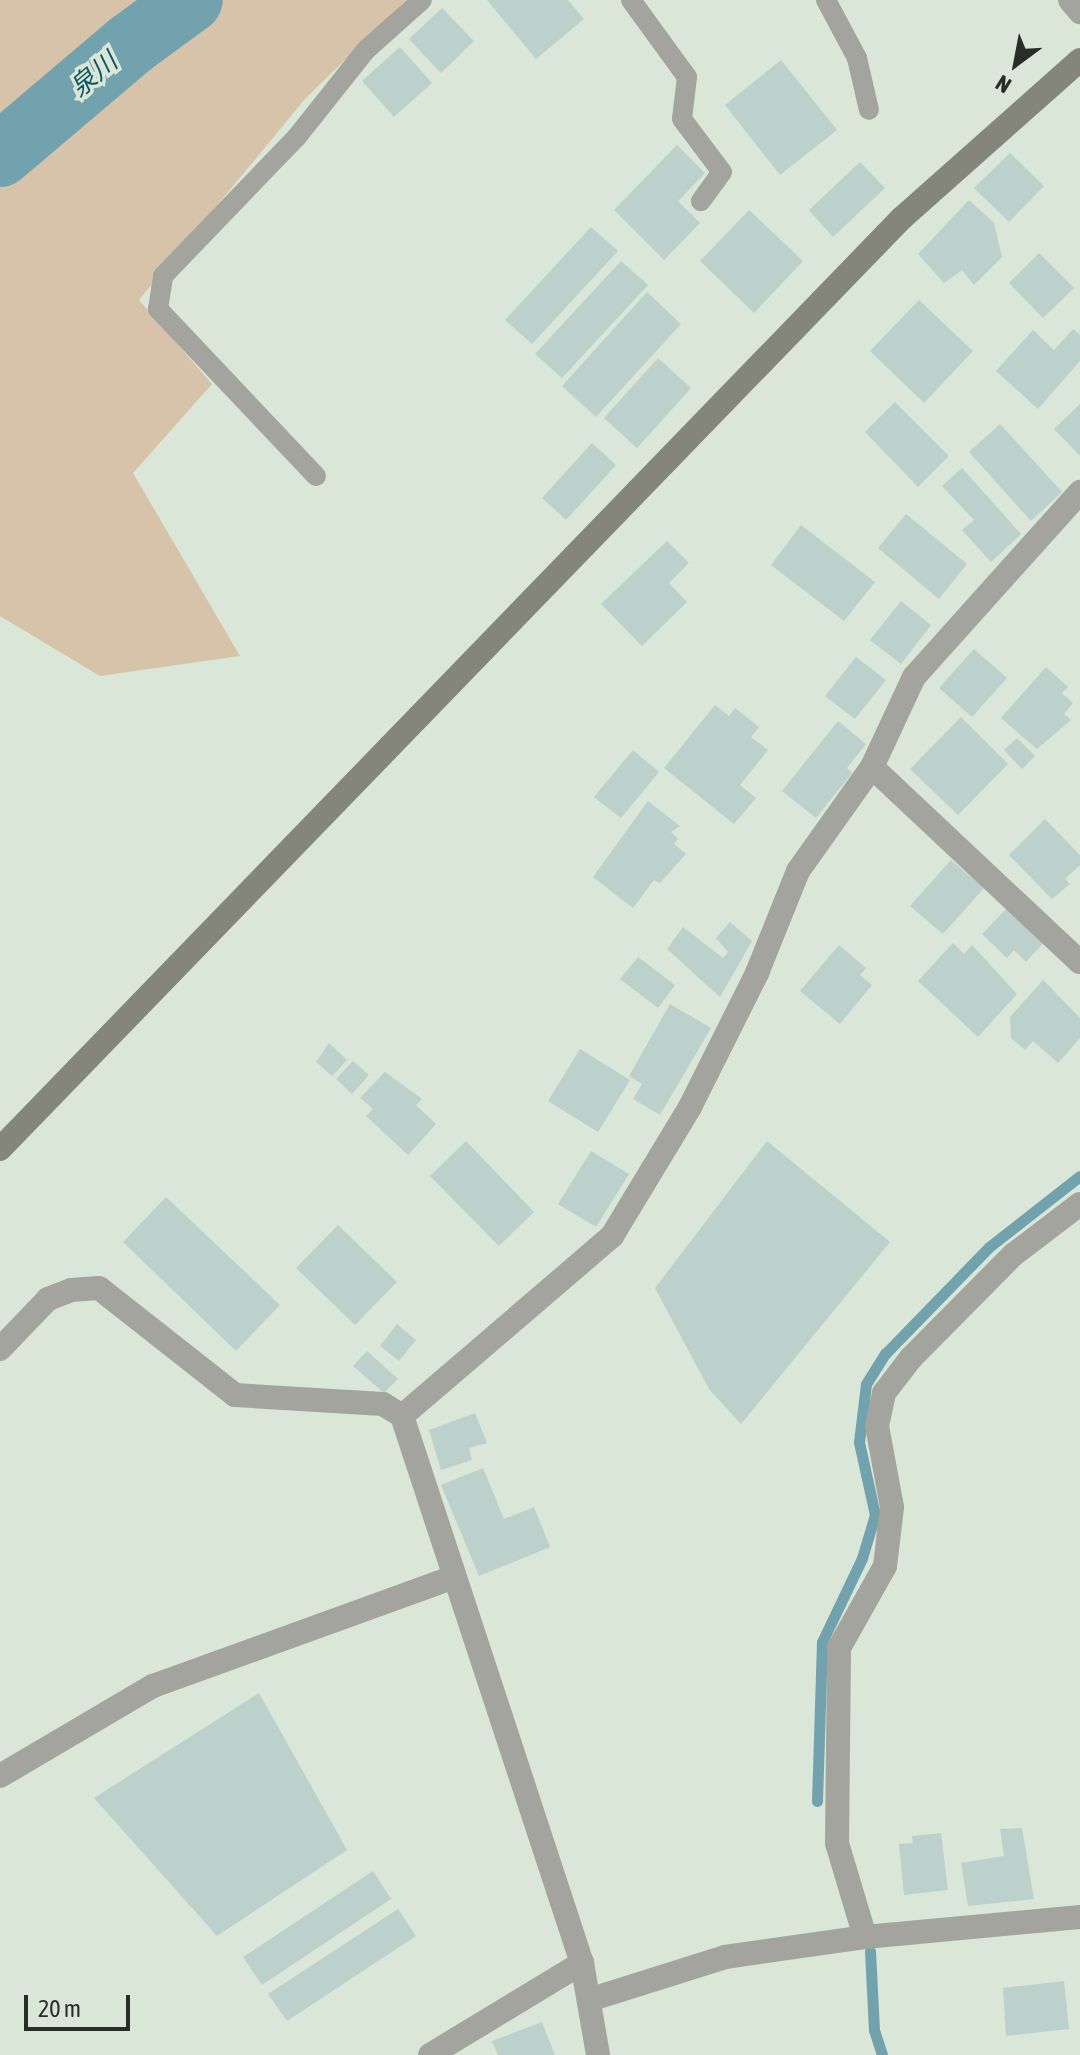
<!DOCTYPE html>
<meta charset="utf-8">
<style>
body{margin:0}
#map{position:relative;width:1080px;height:2055px;overflow:hidden;background:#d9e6d8;font-family:"Asap Condensed","Noto Sans JP",sans-serif}
div>[style]{position:absolute}
[style*='--x']{left:calc(var(--x)*1px);top:calc(var(--y)*1px);width:calc(var(--w)*1px);rotate:calc(var(--a)*1deg)}
.green>*{inset:0;background:#d6c3a9}
.stream>*{height:11px;margin:-5.5px;padding:0 5.5px;transform-origin:5.5px;border-radius:5.5px;background:#71a2ad}
.river>*{height:64px;margin:-32px;padding:0 32px;transform-origin:32px;border-radius:32px;background:#71a2ad}
.building>*{inset:0;background:#bdd1cc}
.lane>*{height:20px;margin:-10px;padding:0 10px;transform-origin:10px;border-radius:10px;background:#a3a49d}
.street>*{height:24px;margin:-12px;padding:0 12px;transform-origin:12px;border-radius:12px;background:#a3a49d}
.secondary>*{height:24px;margin:-12px;padding:0 12px;transform-origin:12px;border-radius:12px;background:#85867b}
span{translate:-50% -50%;white-space:nowrap;text-align:center;line-height:1.15;-webkit-text-stroke:7px #d9e6d8;paint-order:stroke}
.water-label{font-size:26px;color:#0e5461;font-style:italic}
.north{position:absolute;left:976px;top:24px;width:80px;height:80px;-webkit-text-stroke:6px #d9e6d8;paint-order:stroke;rotate:212deg;font-size:22px;font-weight:700;line-height:32px;text-align:center;color:#282d28}
.north::after{content:'';display:block;margin:auto;width:28px;height:36px;background:#282d28;clip-path:polygon(50% 0,100% 100%,50% 72%,0 100%)}
.scale{position:absolute;left:24px;top:1995px;width:106px;height:36px;box-sizing:border-box;border:4px solid #282d28;border-top:0;padding-left:10px;font-size:24px;line-height:28px;white-space:nowrap;color:#282d28;-webkit-text-stroke:6px #d9e6d8;paint-order:stroke}
</style>
<div id="map">
<div class="green">
<div style="clip-path:polygon(0 0,406px 0,305px 99px,139px 300px,212px 384px,133px 473px,240px 656px,100px 676px,0 616px)"></div>
</div>
<div class="stream">
<div style="--x:817;--y:1801;--w:159;--a:-88.2"></div>
<div style="--x:822;--y:1642;--w:93;--a:-64.5"></div>
<div style="--x:862;--y:1558;--w:45;--a:-73.2"></div>
<div style="--x:875;--y:1515;--w:75;--a:-102.4"></div>
<div style="--x:859;--y:1442;--w:58;--a:-83.1"></div>
<div style="--x:866;--y:1384;--w:36;--a:-58"></div>
<div style="--x:885;--y:1354;--w:149;--a:-45.8"></div>
<div style="--x:989;--y:1247;--w:115;--a:-38"></div>
<div style="--x:870;--y:1951;--w:79;--a:87.1"></div>
<div style="--x:874;--y:2030;--w:26;--a:72"></div>
</div>
<div class="river">
<div style="--x:0;--y:155;--w:172;--a:-40.3"></div>
<div style="--x:131;--y:44;--w:74;--a:-36.3"></div>
</div>
<div class="building">
<div style="clip-path:polygon(487px 0,568px 0,584px 19px,536px 59px)"></div>
<div style="clip-path:polygon(442px 8px,474px 41px,441px 73px,409px 39px)"></div>
<div style="clip-path:polygon(400px 47px,432px 83px,394px 117px,362px 81px)"></div>
<div style="clip-path:polygon(781px 60px,837px 130px,780px 175px,725px 105px)"></div>
<div style="clip-path:polygon(677px 145px,705px 173px,678px 201px,700px 223px,664px 260px,614px 210px)"></div>
<div style="clip-path:polygon(1010px 153px,1044px 186px,1009px 222px,974px 188px)"></div>
<div style="clip-path:polygon(860px 162px,885px 188px,833px 237px,809px 210px)"></div>
<div style="clip-path:polygon(969px 200px,994px 223px,1002px 257px,974px 285px,962px 270px,944px 283px,918px 254px)"></div>
<div style="clip-path:polygon(749px 210px,803px 261px,754px 313px,700px 261px)"></div>
<div style="clip-path:polygon(591px 227px,618px 251px,532px 344px,505px 320px)"></div>
<div style="clip-path:polygon(1039px 253px,1074px 288px,1043px 318px,1009px 283px)"></div>
<div style="clip-path:polygon(621px 261px,648px 285px,562px 378px,535px 354px)"></div>
<div style="clip-path:polygon(647px 292px,681px 324px,596px 417px,562px 386px)"></div>
<div style="clip-path:polygon(919px 300px,973px 351px,924px 403px,870px 351px)"></div>
<div style="clip-path:polygon(1073px 329px,1080px 335px,1080px 361px,1038px 409px,996px 371px,1033px 330px,1054px 350px)"></div>
<div style="clip-path:polygon(658px 358px,691px 388px,637px 448px,604px 418px)"></div>
<div style="clip-path:polygon(895px 402px,949px 456px,918px 487px,865px 432px)"></div>
<div style="clip-path:polygon(1080px 404px,1080px 456px,1054px 429px)"></div>
<div style="clip-path:polygon(1000px 424px,1062px 492px,1031px 521px,969px 452px)"></div>
<div style="clip-path:polygon(592px 443px,616px 465px,566px 520px,542px 498px)"></div>
<div style="clip-path:polygon(962px 468px,1021px 534px,991px 562px,962px 530px,974px 520px,942px 486px)"></div>
<div style="clip-path:polygon(906px 514px,967px 564px,939px 599px,878px 548px)"></div>
<div style="clip-path:polygon(801px 525px,875px 582px,844px 621px,771px 565px)"></div>
<div style="clip-path:polygon(667px 541px,689px 563px,669px 583px,687px 602px,642px 646px,601px 604px)"></div>
<div style="clip-path:polygon(901px 601px,931px 625px,901px 664px,870px 640px)"></div>
<div style="clip-path:polygon(974px 649px,1007px 678px,972px 717px,939px 688px)"></div>
<div style="clip-path:polygon(856px 657px,886px 680px,855px 719px,825px 696px)"></div>
<div style="clip-path:polygon(1046px 667px,1068px 687px,1062px 693px,1073px 703px,1064px 714px,1071px 720px,1037px 749px,1001px 718px)"></div>
<div style="clip-path:polygon(715px 705px,729px 716px,735px 708px,759px 727px,751px 737px,768px 750px,740px 785px,756px 798px,734px 824px,664px 768px)"></div>
<div style="clip-path:polygon(961px 717px,1008px 764px,958px 815px,910px 769px)"></div>
<div style="clip-path:polygon(838px 721px,866px 744px,847px 768px,852px 773px,816px 818px,782px 791px)"></div>
<div style="clip-path:polygon(1017px 738px,1035px 756px,1022px 769px,1004px 750px)"></div>
<div style="clip-path:polygon(633px 750px,659px 772px,621px 818px,594px 797px)"></div>
<div style="clip-path:polygon(648px 801px,680px 826px,671px 832px,678px 839px,674px 844px,686px 854px,660px 883px,654px 880px,633px 908px,593px 877px)"></div>
<div style="clip-path:polygon(1045px 819px,1080px 855px,1080px 865px,1065px 879px,1070px 884px,1052px 899px,1009px 855px)"></div>
<div style="clip-path:polygon(951px 860px,984px 888px,943px 934px,910px 906px)"></div>
<div style="clip-path:polygon(1008px 907px,1044px 942px,1026px 962px,1014px 950px,1007px 958px,982px 934px)"></div>
<div style="clip-path:polygon(730px 922px,752px 941px,720px 997px,667px 949px,683px 927px,723px 958px,728px 952px,716px 938px)"></div>
<div style="clip-path:polygon(953px 943px,964px 954px,972px 945px,1017px 994px,978px 1037px,918px 981px)"></div>
<div style="clip-path:polygon(839px 945px,866px 968px,860px 975px,872px 985px,840px 1024px,800px 991px)"></div>
<div style="clip-path:polygon(638px 957px,675px 985px,658px 1008px,620px 979px)"></div>
<div style="clip-path:polygon(1043px 980px,1080px 1018px,1080px 1038px,1058px 1063px,1033px 1041px,1025px 1050px,1011px 1038px,1010px 1017px)"></div>
<div style="clip-path:polygon(670px 1004px,711px 1028px,660px 1115px,633px 1099px,642px 1084px,629px 1076px)"></div>
<div style="clip-path:polygon(329px 1043px,347px 1060px,332px 1076px,316px 1062px)"></div>
<div style="clip-path:polygon(580px 1049px,630px 1080px,598px 1132px,548px 1101px)"></div>
<div style="clip-path:polygon(353px 1061px,369px 1075px,352px 1094px,336px 1079px)"></div>
<div style="clip-path:polygon(385px 1072px,422px 1099px,416px 1105px,436px 1124px,408px 1155px,366px 1116px,373px 1109px,360px 1098px)"></div>
<div style="clip-path:polygon(466px 1141px,534px 1212px,499px 1246px,430px 1176px)"></div>
<div style="clip-path:polygon(767px 1141px,890px 1242px,741px 1424px,709px 1389px,655px 1288px)"></div>
<div style="clip-path:polygon(591px 1151px,629px 1174px,596px 1227px,558px 1204px)"></div>
<div style="clip-path:polygon(166px 1197px,280px 1305px,236px 1351px,123px 1242px)"></div>
<div style="clip-path:polygon(338px 1225px,397px 1282px,355px 1325px,296px 1268px)"></div>
<div style="clip-path:polygon(397px 1324px,416px 1340px,399px 1361px,380px 1346px)"></div>
<div style="clip-path:polygon(367px 1351px,398px 1379px,384px 1393px,353px 1366px)"></div>
<div style="clip-path:polygon(475px 1413px,487px 1443px,469px 1448px,472px 1460px,441px 1470px,429px 1430px)"></div>
<div style="clip-path:polygon(483px 1468px,504px 1519px,534px 1507px,550px 1547px,479px 1576px,441px 1485px)"></div>
<div style="clip-path:polygon(259px 1693px,347px 1850px,217px 1936px,94px 1798px)"></div>
<div style="clip-path:polygon(1022px 1828px,1034px 1899px,968px 1906px,961px 1863px,1004px 1856px,1000px 1829px)"></div>
<div style="clip-path:polygon(941px 1833px,948px 1890px,904px 1895px,899px 1844px,913px 1843px,912px 1836px)"></div>
<div style="clip-path:polygon(373px 1871px,391px 1899px,262px 1985px,243px 1957px)"></div>
<div style="clip-path:polygon(398px 1909px,416px 1936px,287px 2021px,268px 1994px)"></div>
<div style="clip-path:polygon(1064px 1981px,1069px 2029px,1006px 2036px,1003px 1988px)"></div>
<div style="clip-path:polygon(542px 2022px,555px 2055px,498px 2055px,492px 2041px)"></div>
</div>
<div class="lane">
<div style="--x:631;--y:0;--w:95;--a:54"></div>
<div style="--x:687;--y:77;--w:42;--a:96.8"></div>
<div style="--x:682;--y:119;--w:66;--a:53"></div>
<div style="--x:722;--y:172;--w:36;--a:126"></div>
<div style="--x:826;--y:0;--w:66;--a:61.9"></div>
<div style="--x:857;--y:58;--w:53;--a:77"></div>
<div style="--x:316;--y:476;--w:230;--a:-133.4"></div>
<div style="--x:158;--y:309;--w:33;--a:-81"></div>
<div style="--x:163;--y:276;--w:192;--a:-46.1"></div>
<div style="--x:296;--y:138;--w:112;--a:-51.5"></div>
<div style="--x:366;--y:50;--w:75;--a:-41.8"></div>
</div>
<div class="street">
<div style="--x:1070;--y:0;--w:16;--a:50"></div>
<div style="--x:872;--y:767;--w:285;--a:43.2"></div>
<div style="--x:0;--y:1349;--w:69;--a:-46.2"></div>
<div style="--x:48;--y:1299;--w:25;--a:-21"></div>
<div style="--x:71;--y:1290;--w:28;--a:-4"></div>
<div style="--x:99;--y:1288;--w:173;--a:38.2"></div>
<div style="--x:235;--y:1395;--w:148;--a:3.5"></div>
<div style="--x:383;--y:1404;--w:22;--a:32"></div>
<div style="--x:402;--y:1416;--w:576;--a:71.79"></div>
<div style="--x:582;--y:1963;--w:93;--a:80.1"></div>
<div style="--x:402;--y:1416;--w:277;--a:-40.6"></div>
<div style="--x:612;--y:1236;--w:151;--a:-58.8"></div>
<div style="--x:690;--y:1107;--w:150;--a:-63.4"></div>
<div style="--x:757;--y:973;--w:110;--a:-68.1"></div>
<div style="--x:798;--y:871;--w:128;--a:-54.6"></div>
<div style="--x:872;--y:767;--w:99;--a:-65"></div>
<div style="--x:914;--y:677;--w:249;--a:-48.1"></div>
<div style="--x:0;--y:1776;--w:178;--a:-30.5"></div>
<div style="--x:153;--y:1686;--w:317;--a:-19.9"></div>
<div style="--x:865;--y:1937;--w:98;--a:-106.6"></div>
<div style="--x:837;--y:1843;--w:195;--a:-89.4"></div>
<div style="--x:839;--y:1648;--w:94;--a:-60.7"></div>
<div style="--x:885;--y:1566;--w:59;--a:-83.2"></div>
<div style="--x:892;--y:1507;--w:82;--a:-100.5"></div>
<div style="--x:877;--y:1426;--w:34;--a:-78"></div>
<div style="--x:884;--y:1393;--w:44;--a:-52.4"></div>
<div style="--x:911;--y:1358;--w:145;--a:-45.3"></div>
<div style="--x:1013;--y:1255;--w:84;--a:-37.3"></div>
<div style="--x:592;--y:1999;--w:139;--a:-17.5"></div>
<div style="--x:725;--y:1957;--w:141;--a:-8.1"></div>
<div style="--x:865;--y:1937;--w:216;--a:-5.3"></div>
<div style="--x:430;--y:2055;--w:178;--a:-31.2"></div>
</div>
<div class="secondary">
<div style="--x:0;--y:1149;--w:1296;--a:-45.91"></div>
<div style="--x:902;--y:218;--w:238;--a:-41.6"></div>
</div>
<div class="water-label">
<span style="left:94px;top:75px;rotate:-40deg">泉川</span>
</div>
<div class="north">N</div>
<div class="scale">20 m</div>
</div>
